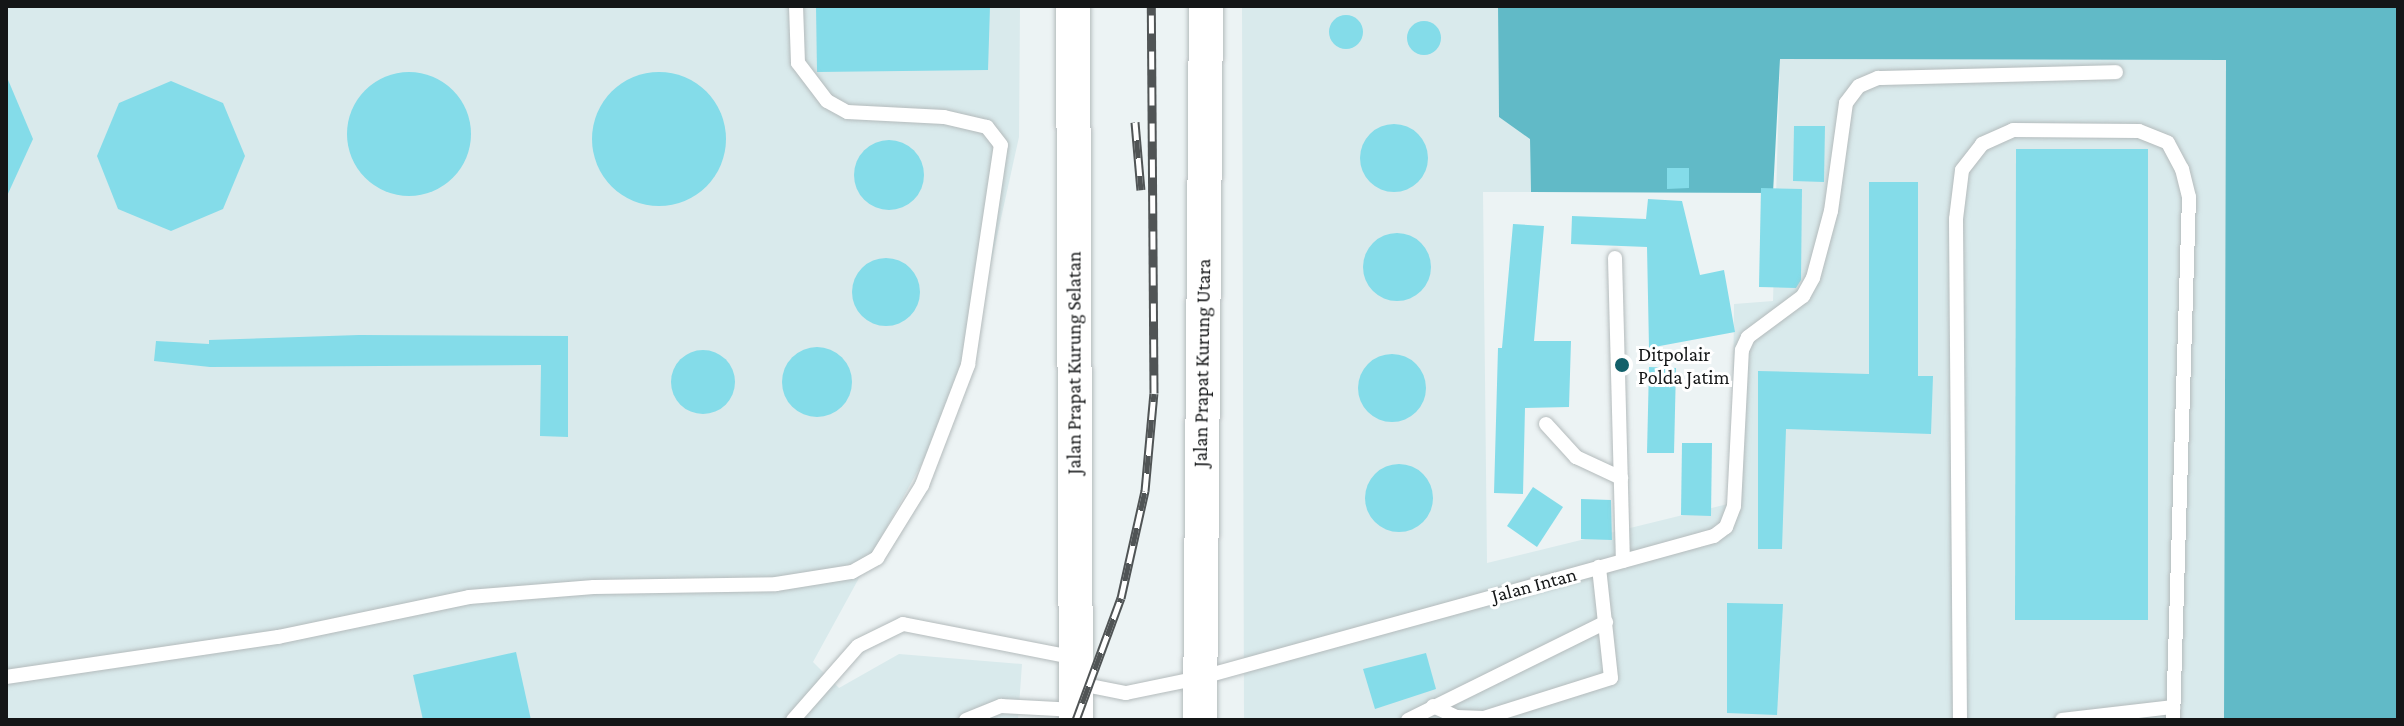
<!DOCTYPE html>
<style>
body{margin:0}
#map{position:relative;width:2404px;height:726px;overflow:hidden;background:#ecf3f4;font-family:"Crimson Pro",serif}
div>[style]{position:absolute}
[style*='--x']{left:calc(var(--x)*1px);top:calc(var(--y)*1px);width:calc(var(--w)*1px);rotate:calc(var(--a)*1deg)}
.built>*{inset:0;background:#d9eaec}
.water>*{inset:0;background:#61bac7}
.building>*{inset:0;background:#84dce9}
.round{border-radius:50%}
.roads{filter:drop-shadow(0 0 2px #b4bbbc) drop-shadow(0 0 2px #b4bbbc)}
.service>*{height:14px;margin:-7px;padding:0 7px;transform-origin:7px;border-radius:7px;background:#fff}
.tertiary>*{height:34px;margin:-17px;padding:0 17px;transform-origin:17px;border-radius:17px;background:#fff}
.rail>*{height:9px;margin-top:-4.5px;transform-origin:0;background:repeating-linear-gradient(90deg,#fff 0 18px,#505455 0 36px);box-sizing:border-box;border-block:2px solid #505455}
.dots>*{width:22px;height:22px;translate:-50% -50%;box-sizing:border-box;border:4px solid #fff;border-radius:50%}
span{translate:-50% -50%;white-space:nowrap;text-align:center;line-height:1.15;-webkit-text-stroke:6px #fff;paint-order:stroke}
.poi-label{font-size:20px;color:#141617}
.left{translate:0 -50%;text-align:left}
.street-label{font-size:20px;color:#141617}
.frame{position:absolute;inset:0;border:8px solid #141617;pointer-events:none}
</style>
<div id="map">
<div class="built">
<div style="clip-path:polygon(6px 6px,1020px 6px,1019px 137px,992px 259px,945px 421px,813px 662px,839px 688px,899px 654px,1022px 664px,1018px 720px,6px 720px)"></div>
<div style="clip-path:polygon(1242px 6px,1498px 6px,1499px 117px,1530px 138px,1531px 192px,1483px 192px,1487px 563px,1732px 503px,1734px 304px,1773px 301px,1780px 59px,2227px 60px,2224px 720px,1244px 720px)"></div>
</div>
<div class="water">
<div style="clip-path:polygon(1498px 6px,2398px 6px,2398px 720px,2224px 720px,2226px 60px,1780px 59px,1773px 193px,1531px 192px,1530px 139px,1499px 117px)"></div>
</div>
<div class="building">
<div style="clip-path:polygon(816px 6px,990px 6px,988px 70px,817px 72px)"></div>
<div class="round" style="left:1329px;top:15px;width:34px;height:34px"></div>
<div class="round" style="left:1407px;top:21px;width:34px;height:34px"></div>
<div class="round" style="left:592px;top:72px;width:134px;height:134px"></div>
<div class="round" style="left:347px;top:72px;width:124px;height:124px"></div>
<div style="clip-path:polygon(6px 75px,33px 139px,6px 198px)"></div>
<div style="clip-path:polygon(171px 81px,223px 103px,245px 156px,223px 209px,171px 231px,118px 209px,97px 156px,119px 103px)"></div>
<div class="round" style="left:1360px;top:124px;width:68px;height:68px"></div>
<div style="clip-path:polygon(1794px 126px,1825px 126px,1824px 182px,1793px 181px)"></div>
<div class="round" style="left:854px;top:140px;width:70px;height:70px"></div>
<div style="clip-path:polygon(2016px 149px,2148px 149px,2148px 620px,2015px 620px)"></div>
<div style="clip-path:polygon(1667px 168px,1689px 168px,1689px 188px,1667px 189px)"></div>
<div style="clip-path:polygon(1869px 182px,1918px 182px,1918px 376px,1933px 376px,1931px 434px,1786px 429px,1782px 549px,1758px 549px,1758px 371px,1869px 374px)"></div>
<div style="clip-path:polygon(1761px 188px,1802px 189px,1801px 280px,1796px 288px,1759px 287px)"></div>
<div style="clip-path:polygon(1648px 199px,1682px 201px,1700px 275px,1724px 270px,1735px 332px,1649px 348px,1647px 247px,1571px 244px,1572px 216px,1646px 219px)"></div>
<div style="clip-path:polygon(1513px 224px,1544px 226px,1534px 341px,1571px 341px,1569px 407px,1525px 408px,1523px 494px,1494px 493px,1498px 348px,1502px 348px)"></div>
<div class="round" style="left:1363px;top:233px;width:68px;height:68px"></div>
<div class="round" style="left:852px;top:258px;width:68px;height:68px"></div>
<div style="clip-path:polygon(359px 335px,568px 336px,568px 437px,540px 436px,541px 365px,210px 367px,154px 361px,156px 341px,209px 344px,209px 340px)"></div>
<div class="round" style="left:782px;top:347px;width:70px;height:70px"></div>
<div class="round" style="left:671px;top:350px;width:64px;height:64px"></div>
<div class="round" style="left:1358px;top:354px;width:68px;height:68px"></div>
<div style="clip-path:polygon(1649px 367px,1676px 368px,1674px 453px,1647px 453px)"></div>
<div style="clip-path:polygon(1682px 443px,1712px 443px,1711px 516px,1681px 515px)"></div>
<div class="round" style="left:1365px;top:464px;width:68px;height:68px"></div>
<div style="clip-path:polygon(1533px 487px,1563px 507px,1537px 547px,1507px 526px)"></div>
<div style="clip-path:polygon(1581px 499px,1611px 500px,1612px 540px,1581px 539px)"></div>
<div style="clip-path:polygon(1727px 603px,1783px 604px,1777px 715px,1727px 713px)"></div>
<div style="clip-path:polygon(516px 652px,531px 720px,423px 720px,413px 675px)"></div>
<div style="clip-path:polygon(1426px 653px,1436px 689px,1375px 709px,1363px 669px)"></div>
</div>
<div class="roads">
<div class="service">
<div style="--x:1615;--y:258;--w:303;--a:88.5"></div>
<div style="--x:1546;--y:424;--w:45;--a:47.7"></div>
<div style="--x:1576;--y:457;--w:50;--a:25"></div>
<div style="--x:6;--y:677;--w:275;--a:-8.4"></div>
<div style="--x:278;--y:637;--w:195;--a:-11.8"></div>
<div style="--x:469;--y:597;--w:125;--a:-4.6"></div>
<div style="--x:594;--y:587;--w:182;--a:-0.9"></div>
<div style="--x:776;--y:584;--w:77;--a:-9"></div>
<div style="--x:852;--y:572;--w:29;--a:-29"></div>
<div style="--x:877;--y:558;--w:86;--a:-58.3"></div>
<div style="--x:922;--y:485;--w:129;--a:-69"></div>
<div style="--x:968;--y:365;--w:222;--a:-81.5"></div>
<div style="--x:1001;--y:145;--w:23;--a:-128"></div>
<div style="--x:987;--y:127;--w:44;--a:-166.9"></div>
<div style="--x:944;--y:117;--w:97;--a:-177"></div>
<div style="--x:847;--y:112;--w:23;--a:-151"></div>
<div style="--x:827;--y:101;--w:48;--a:-127.3"></div>
<div style="--x:798;--y:63;--w:57;--a:-92"></div>
<div style="--x:1075;--y:683;--w:52;--a:11.1"></div>
<div style="--x:1126;--y:693;--w:75;--a:-11.6"></div>
<div style="--x:1199;--y:678;--w:534;--a:-15.42"></div>
<div style="--x:1714;--y:536;--w:15;--a:-37"></div>
<div style="--x:1726;--y:527;--w:22;--a:-69"></div>
<div style="--x:1734;--y:506;--w:156;--a:-87.1"></div>
<div style="--x:1742;--y:350;--w:14;--a:-65"></div>
<div style="--x:1748;--y:337;--w:69;--a:-36.7"></div>
<div style="--x:1803;--y:296;--w:21;--a:-61"></div>
<div style="--x:1813;--y:278;--w:69;--a:-75"></div>
<div style="--x:1831;--y:211;--w:109;--a:-82.1"></div>
<div style="--x:1846;--y:103;--w:21;--a:-53"></div>
<div style="--x:1859;--y:86;--w:21;--a:-23"></div>
<div style="--x:1878;--y:78;--w:238;--a:-1.4"></div>
<div style="--x:1433;--y:706;--w:26;--a:25"></div>
<div style="--x:1457;--y:717;--w:27;--a:2"></div>
<div style="--x:1484;--y:718;--w:133;--a:-17.5"></div>
<div style="--x:1611;--y:678;--w:112;--a:-96.2"></div>
<div style="--x:793;--y:720;--w:98;--a:-48.7"></div>
<div style="--x:858;--y:646;--w:50;--a:-26.1"></div>
<div style="--x:903;--y:624;--w:176;--a:11.1"></div>
<div style="--x:966;--y:720;--w:38;--a:-22"></div>
<div style="--x:1001;--y:706;--w:75;--a:3.1"></div>
<div style="--x:1408;--y:720;--w:221;--a:-26.3"></div>
<div style="--x:1960;--y:720;--w:501;--a:-90.46"></div>
<div style="--x:1956;--y:219;--w:49;--a:-83"></div>
<div style="--x:1962;--y:170;--w:33;--a:-52"></div>
<div style="--x:1982;--y:144;--w:34;--a:-24"></div>
<div style="--x:2013;--y:130;--w:126;--a:0.5"></div>
<div style="--x:2139;--y:131;--w:31;--a:22"></div>
<div style="--x:2168;--y:143;--w:30;--a:62"></div>
<div style="--x:2182;--y:169;--w:29;--a:76"></div>
<div style="--x:2189;--y:197;--w:523;--a:91.75"></div>
<div style="--x:2062;--y:720;--w:112;--a:-6.7"></div>
</div>
<div class="tertiary">
<div style="--x:1073;--y:6;--w:714;--a:89.76"></div>
<div style="--x:1200;--y:720;--w:714;--a:-89.52"></div>
</div>
</div>
<div class="rail">
<div style="--x:1135;--y:122;--w:68;--a:85"></div>
<div style="--x:1076;--y:720;--w:130;--a:-69.8"></div>
<div style="--x:1121;--y:598;--w:110;--a:-77.4"></div>
<div style="--x:1145;--y:491;--w:98;--a:-84.8"></div>
<div style="--x:1154;--y:393;--w:387;--a:-90.4"></div>
</div>
<div class="dots">
<div style="left:1622px;top:365px;background:#12606a"></div>
</div>
<div class="poi-label">
<span class="left" style="left:1638px;top:366px">Ditpolair<br>Polda Jatim</span>
</div>
<div class="street-label">
<span style="left:1074px;top:363px;rotate:-90deg">Jalan Prapat Kurung Selatan</span>
<span style="left:1202px;top:363px;rotate:-89deg">Jalan Prapat Kurung Utara</span>
<span style="left:1534px;top:585px;rotate:-15deg">Jalan Intan</span>
</div>
<div class="frame"></div>
</div>
